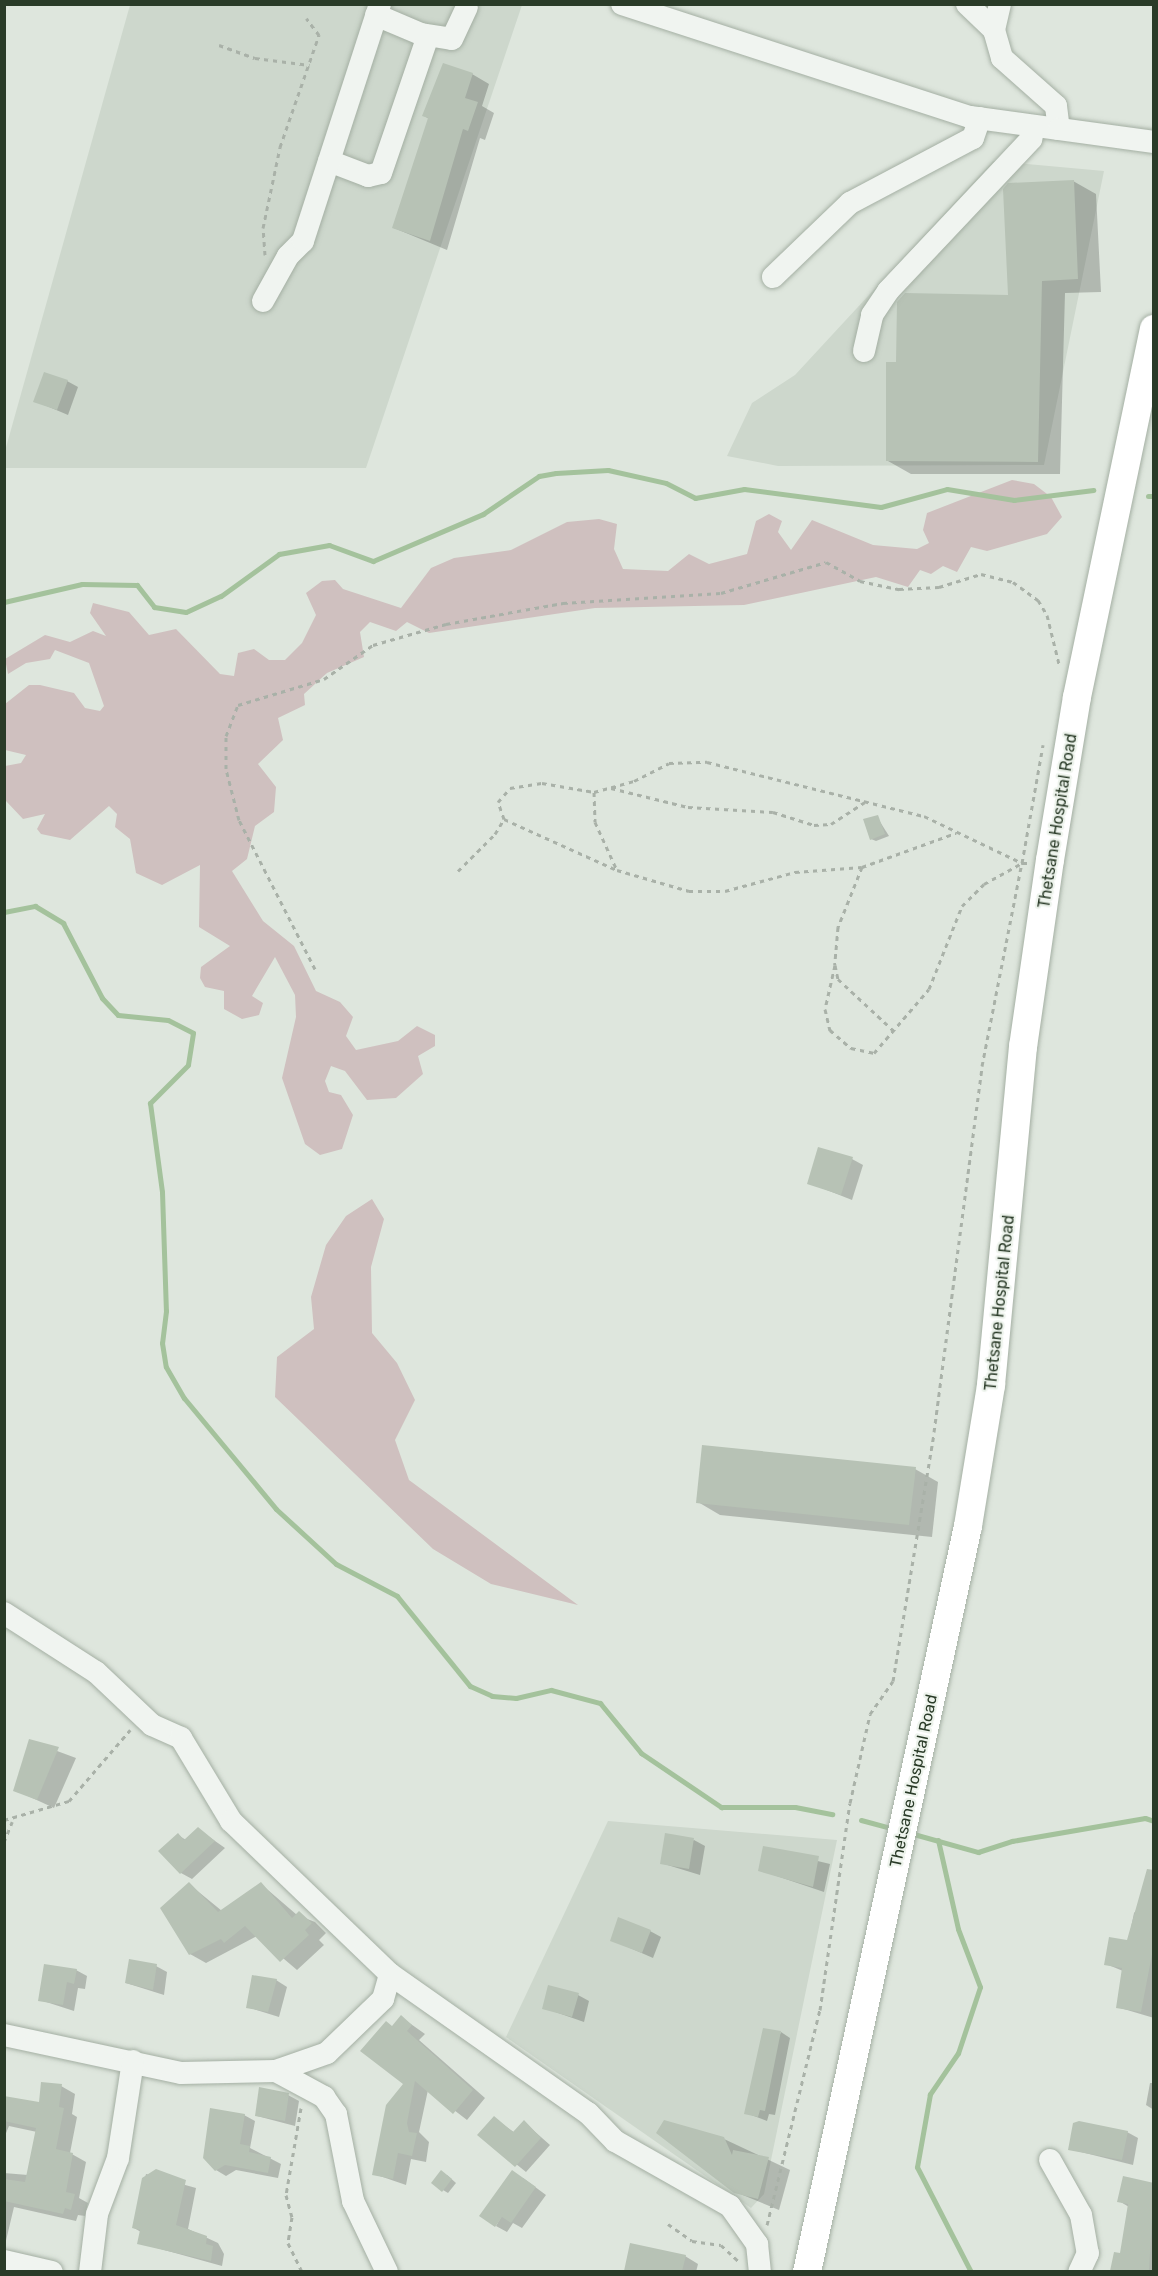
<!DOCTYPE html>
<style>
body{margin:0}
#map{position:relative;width:1158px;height:2276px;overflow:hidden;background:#dee6dd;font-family:Rubik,sans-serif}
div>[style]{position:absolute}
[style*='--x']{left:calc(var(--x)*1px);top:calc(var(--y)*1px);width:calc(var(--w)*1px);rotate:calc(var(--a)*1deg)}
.built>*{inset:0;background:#cdd7cc}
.green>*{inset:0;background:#cfc0bf}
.shadow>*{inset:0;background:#0003}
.stream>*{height:5px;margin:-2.5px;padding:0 2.5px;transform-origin:2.5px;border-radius:2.5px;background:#a4c29c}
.building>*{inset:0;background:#b7c2b5}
.path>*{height:3px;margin-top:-1.5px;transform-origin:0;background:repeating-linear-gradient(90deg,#a9b1a8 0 4.5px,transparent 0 9px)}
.roads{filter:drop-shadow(0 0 2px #a4afa3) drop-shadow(0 0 2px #a4afa3)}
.minor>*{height:22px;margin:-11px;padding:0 11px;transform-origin:11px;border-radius:11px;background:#f0f4f0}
.major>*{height:28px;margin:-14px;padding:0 14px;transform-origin:14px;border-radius:14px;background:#fff}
span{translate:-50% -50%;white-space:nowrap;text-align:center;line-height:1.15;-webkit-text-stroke:4.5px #edf3ec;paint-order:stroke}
.street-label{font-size:16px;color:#2a3b28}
.frame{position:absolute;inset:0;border:6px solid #2a3b28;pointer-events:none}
</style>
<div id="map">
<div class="built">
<div style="clip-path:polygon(130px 5px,522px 5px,366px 468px,5px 468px,5px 451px)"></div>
<div style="clip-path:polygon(993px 161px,1104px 171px,1044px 465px,778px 466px,727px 456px,752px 403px,795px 375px)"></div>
<div style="clip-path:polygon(608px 1821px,837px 1840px,764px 2194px,751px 2208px,506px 2037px)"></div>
</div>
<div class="green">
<div style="clip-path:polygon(1012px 480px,1034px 484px,1051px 497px,1062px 517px,1047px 534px,987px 551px,971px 547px,957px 572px,943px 566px,931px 574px,920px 570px,908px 587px,876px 577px,744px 605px,595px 608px,429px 633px,407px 622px,396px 631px,370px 622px,360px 632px,364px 657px,327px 673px,304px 694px,305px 705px,278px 718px,283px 740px,258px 764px,276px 787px,274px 812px,255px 826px,247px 859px,232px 871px,263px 921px,294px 946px,316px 991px,340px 1002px,353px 1017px,346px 1036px,356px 1050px,398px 1041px,417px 1026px,435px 1035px,435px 1046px,418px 1056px,423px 1074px,396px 1098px,367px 1100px,345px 1071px,331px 1066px,325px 1081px,329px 1092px,341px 1095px,353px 1115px,342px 1149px,320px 1155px,305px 1144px,282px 1078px,296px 1017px,295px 995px,275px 957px,252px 996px,263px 1003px,259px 1015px,242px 1019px,224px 1009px,224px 991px,205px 987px,200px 978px,201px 967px,230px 946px,199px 927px,200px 865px,162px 885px,136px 873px,130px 839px,115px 827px,117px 814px,109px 806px,70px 840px,41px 834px,37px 829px,45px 814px,23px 819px,6px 801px,5px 766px,21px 763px,26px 755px,5px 750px,5px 704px,29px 685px,40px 685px,74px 693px,85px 708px,100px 711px,104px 706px,89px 663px,55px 650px,50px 659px,26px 663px,8px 674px,5px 659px,45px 635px,70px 642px,93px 631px,106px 636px,90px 613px,93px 603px,129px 612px,149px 635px,176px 629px,220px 674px,234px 676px,238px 653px,254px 649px,269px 660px,285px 660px,302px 643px,316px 615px,306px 593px,322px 581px,335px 580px,343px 589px,401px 608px,431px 568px,454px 558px,511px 550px,567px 522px,599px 519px,617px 524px,614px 549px,623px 569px,668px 571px,689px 554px,709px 564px,747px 554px,756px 521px,769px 514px,782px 521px,778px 532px,791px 550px,812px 520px,873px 545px,917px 549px,929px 543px,923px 530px,927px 513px)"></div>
<div style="clip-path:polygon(372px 1199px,384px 1219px,371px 1267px,372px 1333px,397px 1363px,415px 1400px,395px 1440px,409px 1480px,578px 1605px,491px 1584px,433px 1549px,275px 1397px,277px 1357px,314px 1329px,311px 1297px,326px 1245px,346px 1216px)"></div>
</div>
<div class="shadow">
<div style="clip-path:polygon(472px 74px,489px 84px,482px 106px,494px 113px,485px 140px,480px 138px,447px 250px,394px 228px,429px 119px,423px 115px)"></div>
<div style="clip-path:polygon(1073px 181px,1096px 194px,1101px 292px,1065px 293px,1060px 474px,911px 474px,888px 461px,897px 364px,1009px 296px)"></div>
<div style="clip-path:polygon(67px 381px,78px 387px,68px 415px,35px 401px)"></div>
<div style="clip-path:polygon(877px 817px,889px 836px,876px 841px,871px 839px)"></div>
<div style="clip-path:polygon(852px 1159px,863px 1165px,852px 1200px,809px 1183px)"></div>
<div style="clip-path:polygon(915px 1469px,938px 1482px,932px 1537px,720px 1515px,698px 1502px)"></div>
<div style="clip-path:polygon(30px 1741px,76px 1758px,54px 1808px,15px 1790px)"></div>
<div style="clip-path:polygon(198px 1829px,225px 1848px,192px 1879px,181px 1873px,178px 1835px,186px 1840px)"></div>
<div style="clip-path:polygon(694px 1840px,705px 1846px,700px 1875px,661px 1863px)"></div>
<div style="clip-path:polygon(764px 1848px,830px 1864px,824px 1892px,759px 1870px)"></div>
<div style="clip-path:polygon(189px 1884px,222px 1911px,261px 1884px,297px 1915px,315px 1922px,326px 1933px,319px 1940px,324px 1945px,297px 1970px,257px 1936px,206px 1963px,190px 1954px)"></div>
<div style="clip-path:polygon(1154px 1887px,1154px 2018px,1117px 2007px,1123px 1971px,1106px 1964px,1128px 1942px,1134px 1913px)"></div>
<div style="clip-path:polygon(650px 1931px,661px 1937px,653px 1958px,612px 1940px)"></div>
<div style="clip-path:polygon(156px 1966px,167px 1972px,164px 1995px,126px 1983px)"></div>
<div style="clip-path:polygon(76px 1970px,87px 1976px,85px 1989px,78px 1988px,74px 2011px,40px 2000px)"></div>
<div style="clip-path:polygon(276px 1980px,287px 1987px,279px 2017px,247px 2007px)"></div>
<div style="clip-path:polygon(578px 1995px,589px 2001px,584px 2022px,544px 2008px)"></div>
<div style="clip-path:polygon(401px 2017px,425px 2034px,419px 2040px,485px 2098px,467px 2120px,428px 2090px,419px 2132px,429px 2142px,426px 2162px,411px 2159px,406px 2185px,374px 2174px,405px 2084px,393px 2027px)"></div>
<div style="clip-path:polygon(781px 2032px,790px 2038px,775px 2115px,769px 2114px,767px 2121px,746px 2113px)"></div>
<div style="clip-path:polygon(1150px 2083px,1154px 2083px,1154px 2110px,1146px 2105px)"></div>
<div style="clip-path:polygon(61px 2086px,75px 2094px,72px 2114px,77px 2117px,70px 2153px,86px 2162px,79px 2198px,88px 2203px,85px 2216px,78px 2215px,76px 2221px,14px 2207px,4px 2249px,4px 2173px,28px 2175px,37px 2132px,9px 2126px,4px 2138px,4px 2100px,40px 2104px)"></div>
<div style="clip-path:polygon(288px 2095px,299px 2101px,295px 2126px,257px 2116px)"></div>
<div style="clip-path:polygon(244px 2115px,255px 2121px,250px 2148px,281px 2164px,278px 2178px,236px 2170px,226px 2176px,216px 2170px)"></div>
<div style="clip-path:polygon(494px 2118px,515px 2133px,524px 2122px,550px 2145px,526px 2172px,480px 2135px)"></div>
<div style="clip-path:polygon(1127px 2132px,1138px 2138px,1133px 2165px,1069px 2149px)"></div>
<div style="clip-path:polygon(724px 2139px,790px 2170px,779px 2210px,738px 2193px)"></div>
<div style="clip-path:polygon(146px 2174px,196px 2188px,188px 2229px,218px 2243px,224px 2254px,222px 2266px,139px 2243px,141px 2232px,134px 2228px)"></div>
<div style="clip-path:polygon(447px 2175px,456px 2183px,448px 2193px,443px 2190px)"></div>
<div style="clip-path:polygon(523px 2178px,546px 2195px,522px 2228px,513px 2223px,507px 2232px,496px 2226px)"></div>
<div style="clip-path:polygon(1154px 2184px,1154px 2272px,1112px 2272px,1116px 2254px,1121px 2255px,1129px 2207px,1119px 2201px)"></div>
<div style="clip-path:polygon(631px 2244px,685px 2256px,698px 2264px,696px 2272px,625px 2272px)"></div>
</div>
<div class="stream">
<div style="--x:1148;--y:496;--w:6;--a:0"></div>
<div style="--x:4;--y:602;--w:80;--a:-13"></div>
<div style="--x:82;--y:584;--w:55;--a:1"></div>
<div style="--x:137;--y:585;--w:28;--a:52"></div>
<div style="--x:154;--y:607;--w:32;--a:9"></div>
<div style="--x:186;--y:612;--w:38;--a:-25"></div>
<div style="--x:221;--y:596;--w:72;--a:-35.9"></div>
<div style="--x:279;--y:554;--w:51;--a:-10.2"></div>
<div style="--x:329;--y:545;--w:47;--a:20"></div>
<div style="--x:373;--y:561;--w:120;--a:-23.1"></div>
<div style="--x:483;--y:514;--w:68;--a:-34.2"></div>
<div style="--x:539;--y:476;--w:17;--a:-10"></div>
<div style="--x:556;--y:473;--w:52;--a:-3.3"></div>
<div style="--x:608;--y:470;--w:59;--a:12.6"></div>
<div style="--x:666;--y:483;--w:33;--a:27"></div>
<div style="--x:695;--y:498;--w:50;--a:-10.4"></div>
<div style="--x:744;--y:489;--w:138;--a:7.5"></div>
<div style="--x:881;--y:507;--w:68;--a:-15.3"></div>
<div style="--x:947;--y:489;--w:68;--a:9.3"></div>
<div style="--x:1014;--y:500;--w:80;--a:-7.2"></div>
<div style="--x:4;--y:912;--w:32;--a:-11"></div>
<div style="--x:35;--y:906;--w:33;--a:31"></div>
<div style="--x:63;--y:923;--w:85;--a:62.5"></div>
<div style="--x:102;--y:998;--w:23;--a:47"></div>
<div style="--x:118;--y:1015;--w:50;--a:5.7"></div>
<div style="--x:168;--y:1020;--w:28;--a:27"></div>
<div style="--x:193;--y:1033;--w:32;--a:99"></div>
<div style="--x:188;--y:1065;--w:54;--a:135"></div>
<div style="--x:150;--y:1103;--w:90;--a:82.3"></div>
<div style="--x:162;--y:1192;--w:119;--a:88.1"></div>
<div style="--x:166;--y:1311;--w:32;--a:97"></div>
<div style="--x:162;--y:1343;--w:24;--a:81"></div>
<div style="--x:166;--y:1367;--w:36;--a:60"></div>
<div style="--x:184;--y:1398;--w:144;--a:50.3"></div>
<div style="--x:276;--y:1509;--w:81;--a:42.5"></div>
<div style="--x:336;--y:1564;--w:69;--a:27.7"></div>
<div style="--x:397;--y:1596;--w:116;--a:51"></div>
<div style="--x:470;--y:1686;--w:24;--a:24"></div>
<div style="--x:492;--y:1696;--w:24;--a:5"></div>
<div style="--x:516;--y:1698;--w:36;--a:-13"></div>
<div style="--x:551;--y:1690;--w:51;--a:14.9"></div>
<div style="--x:600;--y:1703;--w:65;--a:50.6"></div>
<div style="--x:641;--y:1753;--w:97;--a:34"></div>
<div style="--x:721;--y:1807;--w:74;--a:0"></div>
<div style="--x:795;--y:1807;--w:38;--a:11"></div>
<div style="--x:861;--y:1820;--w:35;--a:15"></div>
<div style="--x:910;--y:1833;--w:71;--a:15.6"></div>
<div style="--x:978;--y:1852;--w:36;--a:-18"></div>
<div style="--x:1012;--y:1841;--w:135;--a:-9.8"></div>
<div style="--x:1145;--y:1818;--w:9;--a:18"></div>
<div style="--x:938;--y:1840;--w:91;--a:77.3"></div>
<div style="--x:958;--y:1929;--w:62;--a:69.2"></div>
<div style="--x:980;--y:1987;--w:70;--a:108.4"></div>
<div style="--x:958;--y:2053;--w:50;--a:124.3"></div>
<div style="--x:930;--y:2094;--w:74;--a:100.1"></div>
<div style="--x:917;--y:2167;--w:118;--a:62.8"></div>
</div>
<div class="building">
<div style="clip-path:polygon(443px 63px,473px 73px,465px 98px,478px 102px,468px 131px,463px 129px,430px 241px,392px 228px,428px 118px,422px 116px)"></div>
<div style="clip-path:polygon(1074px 180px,1078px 279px,1042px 281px,1038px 462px,886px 461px,886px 362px,896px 362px,897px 302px,905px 293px,1008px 295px,1003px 189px,1008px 183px)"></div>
<div style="clip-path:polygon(44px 372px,68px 380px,57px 410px,33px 402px)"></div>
<div style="clip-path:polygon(878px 815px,885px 834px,870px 840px,863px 819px)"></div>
<div style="clip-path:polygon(818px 1147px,853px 1157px,841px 1195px,807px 1184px)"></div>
<div style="clip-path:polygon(702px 1445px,916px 1467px,909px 1525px,696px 1503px)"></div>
<div style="clip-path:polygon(29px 1739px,59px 1747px,37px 1800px,13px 1791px)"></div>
<div style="clip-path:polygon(198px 1827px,215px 1841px,180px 1874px,158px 1851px,178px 1833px,184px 1840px)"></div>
<div style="clip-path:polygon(665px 1833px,694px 1838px,689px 1869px,660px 1864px)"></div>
<div style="clip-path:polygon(763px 1846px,819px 1856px,813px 1887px,758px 1871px)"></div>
<div style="clip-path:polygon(1147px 1869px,1154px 1870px,1154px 1944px,1141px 2012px,1116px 2008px,1122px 1968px,1104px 1965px,1109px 1937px,1127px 1940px)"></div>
<div style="clip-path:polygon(189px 1882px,218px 1912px,261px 1882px,292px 1918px,299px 1911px,312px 1923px,305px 1930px,309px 1935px,280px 1962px,245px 1926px,224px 1943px,221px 1939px,189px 1955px,160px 1908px)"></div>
<div style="clip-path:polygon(618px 1917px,651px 1930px,642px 1953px,610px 1941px)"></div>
<div style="clip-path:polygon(129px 1959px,157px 1964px,153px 1990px,125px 1983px)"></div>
<div style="clip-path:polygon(44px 1964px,77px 1969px,74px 1984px,67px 1982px,63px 2005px,38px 2001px)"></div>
<div style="clip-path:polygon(252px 1975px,277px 1979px,268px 2012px,246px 2008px)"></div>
<div style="clip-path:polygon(548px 1985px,579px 1993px,572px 2017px,542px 2009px)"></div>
<div style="clip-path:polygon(401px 2015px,412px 2025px,407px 2031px,473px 2090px,453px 2114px,415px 2081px,407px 2123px,409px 2132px,417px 2133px,412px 2156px,398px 2153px,393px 2179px,372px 2175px,386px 2105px,403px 2084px,360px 2051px,386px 2021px,392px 2026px)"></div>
<div style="clip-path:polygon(763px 2028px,781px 2031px,765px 2111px,760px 2110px,758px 2117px,744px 2114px)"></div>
<div style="clip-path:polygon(41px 2082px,62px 2084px,59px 2107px,64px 2108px,56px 2149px,73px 2153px,66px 2192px,75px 2194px,71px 2210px,65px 2208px,63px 2214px,4px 2201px,4px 2179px,25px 2182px,36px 2128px,4px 2121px,4px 2096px,39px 2102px)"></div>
<div style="clip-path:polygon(259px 2087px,289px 2093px,285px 2121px,255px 2116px)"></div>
<div style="clip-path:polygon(210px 2108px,245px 2114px,240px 2144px,250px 2146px,249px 2152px,271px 2157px,268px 2173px,225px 2165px,215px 2171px,203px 2158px)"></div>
<div style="clip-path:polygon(494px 2116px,513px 2132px,524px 2120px,541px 2138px,515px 2167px,477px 2135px)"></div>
<div style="clip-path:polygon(664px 2120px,724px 2137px,732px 2155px,733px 2150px,769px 2157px,758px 2199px,734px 2193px,656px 2133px)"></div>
<div style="clip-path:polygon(1079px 2121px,1128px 2131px,1122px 2160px,1068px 2150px,1073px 2123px)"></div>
<div style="clip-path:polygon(156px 2169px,186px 2180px,176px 2225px,207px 2236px,206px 2244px,213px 2246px,211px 2261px,137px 2244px,140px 2230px,132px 2228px,142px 2178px)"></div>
<div style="clip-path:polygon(441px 2170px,452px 2179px,442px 2192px,431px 2183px)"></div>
<div style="clip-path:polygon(512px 2170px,536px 2187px,511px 2223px,502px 2217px,495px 2227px,479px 2216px)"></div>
<div style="clip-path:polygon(1123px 2176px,1154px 2183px,1149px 2271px,1110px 2271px,1114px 2252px,1120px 2253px,1128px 2204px,1117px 2202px)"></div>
<div style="clip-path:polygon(630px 2243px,686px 2255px,682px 2271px,624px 2271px)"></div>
</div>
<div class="path">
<div style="--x:219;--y:45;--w:38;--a:20"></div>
<div style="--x:255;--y:58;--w:55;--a:7.3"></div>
<div style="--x:265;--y:255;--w:27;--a:-94"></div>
<div style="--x:263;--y:228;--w:83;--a:-78.1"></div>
<div style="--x:280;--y:147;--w:119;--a:-70.8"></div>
<div style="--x:319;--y:35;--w:21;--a:-127"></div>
<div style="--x:611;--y:788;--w:79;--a:13.9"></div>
<div style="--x:688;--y:807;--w:85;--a:3.4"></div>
<div style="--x:773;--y:812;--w:43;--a:17.6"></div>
<div style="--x:814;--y:825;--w:17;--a:-3"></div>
<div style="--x:831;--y:824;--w:40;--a:-32.9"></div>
<div style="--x:594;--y:792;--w:30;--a:88"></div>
<div style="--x:595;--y:822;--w:51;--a:65.5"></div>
<div style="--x:504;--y:819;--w:124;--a:24.3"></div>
<div style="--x:617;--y:870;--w:75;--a:16.3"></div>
<div style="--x:689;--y:891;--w:36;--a:0"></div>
<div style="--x:725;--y:891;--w:73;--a:-15.2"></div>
<div style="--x:795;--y:872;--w:67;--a:-4.3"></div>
<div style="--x:862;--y:867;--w:100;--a:-19.9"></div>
<div style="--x:1027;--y:863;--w:5;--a:180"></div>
<div style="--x:1022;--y:863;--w:120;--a:-79.9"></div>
<div style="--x:862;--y:867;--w:65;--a:111.8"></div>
<div style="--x:838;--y:927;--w:38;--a:95"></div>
<div style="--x:835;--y:965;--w:14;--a:78"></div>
<div style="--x:838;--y:979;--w:78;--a:42.9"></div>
<div style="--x:458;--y:871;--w:52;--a:-45"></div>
<div style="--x:495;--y:834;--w:17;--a:-59"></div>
<div style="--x:504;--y:819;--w:18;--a:-109"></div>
<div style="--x:498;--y:802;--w:18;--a:-49"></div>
<div style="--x:510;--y:788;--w:32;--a:-9"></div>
<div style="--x:542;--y:783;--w:53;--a:9.8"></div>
<div style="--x:594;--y:792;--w:41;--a:-15.4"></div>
<div style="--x:634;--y:781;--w:39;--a:-27"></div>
<div style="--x:669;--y:763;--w:38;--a:-2"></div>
<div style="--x:707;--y:762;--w:224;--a:14"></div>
<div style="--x:924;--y:816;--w:109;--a:25.6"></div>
<div style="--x:835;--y:965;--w:45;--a:102.8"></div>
<div style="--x:825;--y:1009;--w:22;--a:77"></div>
<div style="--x:830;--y:1030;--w:28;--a:41"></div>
<div style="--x:851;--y:1048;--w:24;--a:12"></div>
<div style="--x:874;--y:1053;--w:84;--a:-49.3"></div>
<div style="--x:929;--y:989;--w:89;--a:-68.3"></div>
<div style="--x:962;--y:906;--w:31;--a:-45"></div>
<div style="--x:984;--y:884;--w:43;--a:-28.9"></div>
<div style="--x:315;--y:969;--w:167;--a:-117"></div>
<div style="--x:239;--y:820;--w:53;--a:-104.3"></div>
<div style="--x:226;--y:769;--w:33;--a:-90"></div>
<div style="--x:226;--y:736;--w:33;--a:-69"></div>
<div style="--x:238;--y:705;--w:90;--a:-16.8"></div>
<div style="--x:324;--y:679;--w:60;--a:-34.8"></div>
<div style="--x:373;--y:645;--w:76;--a:-16"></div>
<div style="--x:446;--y:624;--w:119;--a:-10.2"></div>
<div style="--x:563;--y:603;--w:158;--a:-3.6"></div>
<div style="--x:721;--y:593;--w:109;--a:-16.4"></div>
<div style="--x:826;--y:562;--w:39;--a:29"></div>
<div style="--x:860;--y:581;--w:40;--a:12"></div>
<div style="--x:899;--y:589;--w:40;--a:-2.9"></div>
<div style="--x:939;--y:587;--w:44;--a:-17.2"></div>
<div style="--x:981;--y:574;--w:33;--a:14"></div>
<div style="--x:1013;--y:582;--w:31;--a:36"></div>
<div style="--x:1038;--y:600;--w:17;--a:59"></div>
<div style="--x:1047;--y:615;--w:50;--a:76.2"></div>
<div style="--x:4;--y:1820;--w:68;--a:-16.3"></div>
<div style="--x:69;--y:1801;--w:94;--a:-49.3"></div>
<div style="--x:4;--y:1842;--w:22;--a:-68"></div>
<div style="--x:301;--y:2108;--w:88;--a:99.8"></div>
<div style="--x:286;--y:2195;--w:23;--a:75"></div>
<div style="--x:292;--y:2217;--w:26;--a:99"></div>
<div style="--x:288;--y:2243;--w:32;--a:64"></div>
<div style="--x:668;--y:2224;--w:29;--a:35"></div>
<div style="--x:692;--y:2241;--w:29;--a:8"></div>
<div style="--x:721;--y:2245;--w:23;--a:43"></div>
<div style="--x:767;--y:2225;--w:221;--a:-76.2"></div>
<div style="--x:820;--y:2010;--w:209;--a:-81.8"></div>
<div style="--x:850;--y:1803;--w:91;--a:-77.3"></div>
<div style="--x:870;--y:1714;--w:40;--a:-55.1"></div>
<div style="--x:893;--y:1681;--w:252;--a:-80.6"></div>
<div style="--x:934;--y:1432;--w:369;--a:-82.5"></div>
<div style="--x:982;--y:1066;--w:207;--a:-78.9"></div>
</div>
<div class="roads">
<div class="minor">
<div style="--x:622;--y:4;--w:366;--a:18"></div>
<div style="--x:970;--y:117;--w:90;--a:7.7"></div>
<div style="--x:967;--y:4;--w:37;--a:44"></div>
<div style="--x:1000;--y:4;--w:27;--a:103"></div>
<div style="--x:994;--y:30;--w:29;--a:74"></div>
<div style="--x:1002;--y:58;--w:72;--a:41.6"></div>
<div style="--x:1056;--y:106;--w:23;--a:83"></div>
<div style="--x:1059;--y:129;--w:96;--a:7.8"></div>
<div style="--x:376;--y:15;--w:49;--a:22.9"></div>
<div style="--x:421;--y:34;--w:31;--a:9"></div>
<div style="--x:452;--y:39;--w:35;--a:-65"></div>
<div style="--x:329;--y:161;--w:42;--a:21"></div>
<div style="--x:368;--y:176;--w:13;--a:-13"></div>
<div style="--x:381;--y:173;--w:145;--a:-71.1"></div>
<div style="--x:773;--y:277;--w:107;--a:-43.9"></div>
<div style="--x:850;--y:203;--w:139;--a:-27.9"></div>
<div style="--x:973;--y:138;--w:21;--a:-71"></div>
<div style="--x:263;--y:301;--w:51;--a:-60.9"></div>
<div style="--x:288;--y:256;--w:21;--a:-45"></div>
<div style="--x:303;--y:241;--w:249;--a:-72"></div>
<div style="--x:864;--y:351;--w:37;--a:-77"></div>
<div style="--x:872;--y:315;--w:29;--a:-56"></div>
<div style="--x:888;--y:291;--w:209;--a:-46.7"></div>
<div style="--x:1031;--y:139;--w:13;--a:-77"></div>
<div style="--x:4;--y:1613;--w:109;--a:32.7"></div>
<div style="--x:96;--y:1672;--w:77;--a:43.4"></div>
<div style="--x:152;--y:1725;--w:32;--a:24"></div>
<div style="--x:181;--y:1738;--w:97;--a:58.9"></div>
<div style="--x:231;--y:1821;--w:221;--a:43.9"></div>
<div style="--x:390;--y:1974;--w:242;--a:35.1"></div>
<div style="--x:588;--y:2113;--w:39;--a:46"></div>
<div style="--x:615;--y:2141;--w:132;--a:29.5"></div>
<div style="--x:730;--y:2206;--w:47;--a:54.6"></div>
<div style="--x:757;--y:2244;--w:28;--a:84"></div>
<div style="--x:4;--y:2035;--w:181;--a:12.1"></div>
<div style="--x:181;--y:2073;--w:95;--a:-1.2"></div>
<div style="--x:276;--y:2071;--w:54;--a:-19.4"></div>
<div style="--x:327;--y:2053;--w:78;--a:-44"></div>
<div style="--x:383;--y:1999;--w:26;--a:-74"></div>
<div style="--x:276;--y:2071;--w:55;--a:28.4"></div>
<div style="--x:324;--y:2097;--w:21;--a:55"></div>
<div style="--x:336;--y:2114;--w:89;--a:78.9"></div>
<div style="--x:353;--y:2201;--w:79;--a:64.4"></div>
<div style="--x:1050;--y:2160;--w:63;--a:60.6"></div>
<div style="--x:1081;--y:2215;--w:39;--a:80"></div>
<div style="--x:1088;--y:2253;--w:21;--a:115"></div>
<div style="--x:4;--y:2261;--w:49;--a:12.9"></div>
<div style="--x:90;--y:2272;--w:58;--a:-83.1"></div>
<div style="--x:97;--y:2214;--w:60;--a:-69.4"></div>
<div style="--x:118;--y:2158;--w:98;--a:-81.2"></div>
</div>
<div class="major">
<div style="--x:807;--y:2272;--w:763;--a:-77.82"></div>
<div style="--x:968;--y:1526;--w:143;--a:-80.7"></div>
<div style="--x:991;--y:1385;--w:340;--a:-84.6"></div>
<div style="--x:1023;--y:1047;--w:189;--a:-81.8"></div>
<div style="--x:1050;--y:860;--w:165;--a:-80.6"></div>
<div style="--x:1077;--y:697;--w:376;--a:-78.2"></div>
</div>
</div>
<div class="street-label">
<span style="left:1058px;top:821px;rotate:-81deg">Thetsane Hospital Road</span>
<span style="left:1000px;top:1303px;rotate:-84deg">Thetsane Hospital Road</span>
<span style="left:914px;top:1781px;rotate:-78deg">Thetsane Hospital Road</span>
</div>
<div class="frame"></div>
</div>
